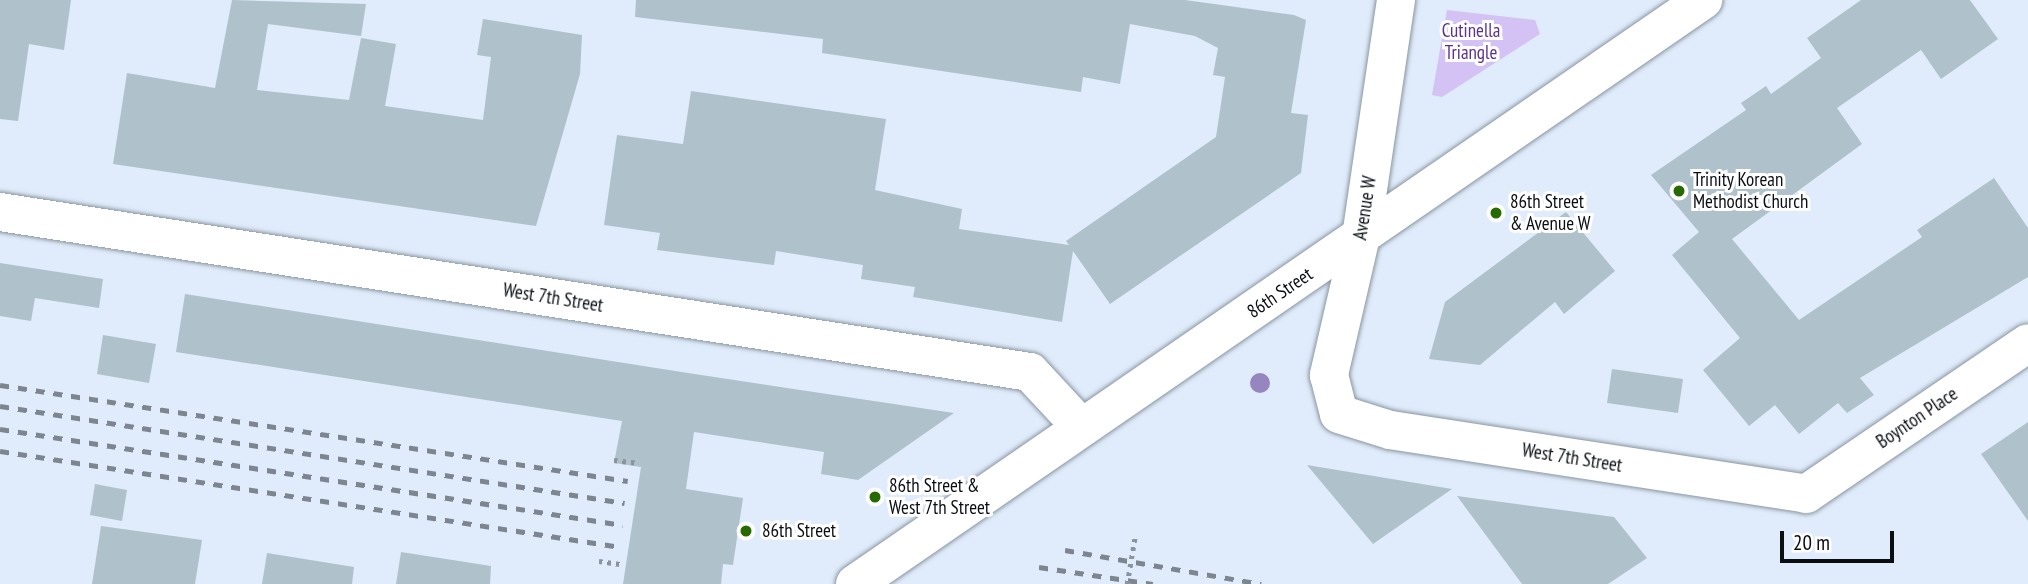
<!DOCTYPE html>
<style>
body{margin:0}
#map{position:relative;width:2028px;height:584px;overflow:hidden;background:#e0ecfb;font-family:"PT Sans Narrow",sans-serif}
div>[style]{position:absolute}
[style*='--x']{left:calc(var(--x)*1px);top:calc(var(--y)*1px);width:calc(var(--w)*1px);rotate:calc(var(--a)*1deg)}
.green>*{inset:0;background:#d4c2f5}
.building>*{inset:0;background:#afc1cb}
.path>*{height:4.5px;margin-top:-2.25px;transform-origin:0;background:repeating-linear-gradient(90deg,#8a939e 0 3.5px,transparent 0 8.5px)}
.roads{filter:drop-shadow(0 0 2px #8a95a2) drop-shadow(0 0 2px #8a95a2)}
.street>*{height:38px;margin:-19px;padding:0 19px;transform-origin:19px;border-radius:19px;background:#fff}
.secondary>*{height:38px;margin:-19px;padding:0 19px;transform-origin:19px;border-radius:19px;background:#fff}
.rail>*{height:5px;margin-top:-2.5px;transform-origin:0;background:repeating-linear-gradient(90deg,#7d8590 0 9px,transparent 0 18px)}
.path-bridge>*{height:4.5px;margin-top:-2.25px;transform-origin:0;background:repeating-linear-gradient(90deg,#8a939e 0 3.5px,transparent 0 8.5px)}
.trees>*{width:20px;height:20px;margin:-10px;border-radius:50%;background:#9785c0}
.dots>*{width:19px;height:19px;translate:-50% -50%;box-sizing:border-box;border:4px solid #fff;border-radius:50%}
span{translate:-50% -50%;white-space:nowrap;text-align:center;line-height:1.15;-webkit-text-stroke:6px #fff;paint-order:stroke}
.park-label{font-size:19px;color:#5c3190}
.poi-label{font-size:19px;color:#0a0e13}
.left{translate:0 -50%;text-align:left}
.street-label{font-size:19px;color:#0a0e13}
.scale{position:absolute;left:1780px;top:531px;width:114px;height:32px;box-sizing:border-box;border:4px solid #0a0e13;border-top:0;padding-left:9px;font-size:21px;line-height:24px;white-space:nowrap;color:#0a0e13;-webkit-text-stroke:5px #fff;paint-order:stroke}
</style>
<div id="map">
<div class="green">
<div style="clip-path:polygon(1447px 10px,1535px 20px,1540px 34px,1442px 97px,1432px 95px)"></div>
</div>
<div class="building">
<div style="clip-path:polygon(0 0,71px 0,64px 50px,29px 44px,18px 121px,0 119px)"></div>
<div style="clip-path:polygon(232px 0,366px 4px,361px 36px,268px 24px,257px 90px,349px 100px,361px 38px,396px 44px,385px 106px,483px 120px,491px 57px,477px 55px,483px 19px,582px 35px,580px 74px,536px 226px,113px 164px,127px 73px,215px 88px)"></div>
<div style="clip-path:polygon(636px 0,1185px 0,1294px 15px,1306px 20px,1291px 113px,1308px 115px,1301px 173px,1110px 304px,1073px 251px,1062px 322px,913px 297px,915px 287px,861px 279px,863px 265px,776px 251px,774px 265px,657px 250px,660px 233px,604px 225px,617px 135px,683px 144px,691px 91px,886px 119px,875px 190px,962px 209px,959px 229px,1069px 245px,1066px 241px,1216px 137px,1225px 77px,1213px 75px,1218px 48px,1195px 36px,1130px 24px,1120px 84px,1083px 77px,1081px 92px,822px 53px,823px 39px,635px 17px)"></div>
<div style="clip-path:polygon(1861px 0,1970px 0,1998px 39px,1941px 79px,1921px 50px,1837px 108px,1862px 144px,1732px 239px,1799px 320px,1922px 237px,1917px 230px,1994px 178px,2028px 228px,2028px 277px,1860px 378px,1874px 395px,1847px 413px,1838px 403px,1799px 434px,1775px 405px,1749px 426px,1703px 370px,1740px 338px,1672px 255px,1699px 232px,1651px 175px,1746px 110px,1741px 103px,1766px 86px,1771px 94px,1821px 58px,1807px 38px)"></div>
<div style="clip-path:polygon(1566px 212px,1615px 271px,1564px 314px,1555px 302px,1480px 365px,1429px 359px,1445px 302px)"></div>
<div style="clip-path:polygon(0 263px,103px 279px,99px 308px,35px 298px,31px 321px,0 316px)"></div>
<div style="clip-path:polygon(185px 294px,688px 373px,954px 413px,858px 480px,821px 474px,824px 452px,694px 432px,686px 489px,743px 498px,733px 565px,723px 564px,721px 584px,623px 584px,641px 467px,614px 463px,622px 421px,176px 352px)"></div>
<div style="clip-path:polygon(103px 335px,156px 344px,149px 383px,97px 374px)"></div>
<div style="clip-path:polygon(1612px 369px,1683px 379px,1678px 413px,1607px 403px)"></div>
<div style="clip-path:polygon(2028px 422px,2028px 521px,1981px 454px)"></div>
<div style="clip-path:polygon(1307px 465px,1404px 481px,1452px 489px,1373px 544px)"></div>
<div style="clip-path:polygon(95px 484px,127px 490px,122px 521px,90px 515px)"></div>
<div style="clip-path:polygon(1457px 496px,1614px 517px,1647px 558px,1608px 584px,1522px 584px)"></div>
<div style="clip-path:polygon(101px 526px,202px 540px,195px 584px,92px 584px)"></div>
<div style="clip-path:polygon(401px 552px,491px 566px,490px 584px,396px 584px)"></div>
<div style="clip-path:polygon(267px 553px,354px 567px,352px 584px,262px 584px)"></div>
</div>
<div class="path">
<div style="--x:614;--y:460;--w:23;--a:7"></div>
<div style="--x:599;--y:561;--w:21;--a:8"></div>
</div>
<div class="roads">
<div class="street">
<div style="--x:1396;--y:0;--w:239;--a:98.4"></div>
<div style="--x:1361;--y:236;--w:143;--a:103"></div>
<div style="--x:1329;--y:375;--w:40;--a:75.6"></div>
<div style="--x:1339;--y:414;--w:53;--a:17.4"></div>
<div style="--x:1390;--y:430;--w:421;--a:8.7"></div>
<div style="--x:1806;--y:494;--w:268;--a:-34.2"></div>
<div style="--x:0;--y:212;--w:1042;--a:8.83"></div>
<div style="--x:1030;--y:372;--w:76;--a:47.1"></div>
</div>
<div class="secondary">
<div style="--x:855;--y:584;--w:1030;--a:-34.55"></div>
</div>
</div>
<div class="rail">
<div style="--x:0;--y:385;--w:635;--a:8.69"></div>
<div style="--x:0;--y:406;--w:632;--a:8.82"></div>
<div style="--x:0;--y:429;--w:630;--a:8.76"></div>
<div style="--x:0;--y:451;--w:628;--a:8.79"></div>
<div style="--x:1065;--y:550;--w:199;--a:9.8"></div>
<div style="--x:1039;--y:567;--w:115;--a:8.5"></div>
</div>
<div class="path-bridge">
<div style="--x:1127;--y:584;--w:49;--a:-80.5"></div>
</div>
<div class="trees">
<div style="left:1260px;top:383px"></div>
</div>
<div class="dots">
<div style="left:1679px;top:191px;background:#276a01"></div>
<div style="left:1496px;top:213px;background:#276a01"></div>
<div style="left:875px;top:497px;background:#276a01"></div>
<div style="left:746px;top:531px;background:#276a01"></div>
</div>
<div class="park-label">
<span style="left:1471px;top:42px">Cutinella<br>Triangle</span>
</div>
<div class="poi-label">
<span class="left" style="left:1693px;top:191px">Trinity Korean<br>Methodist Church</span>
<span class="left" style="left:1510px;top:213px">86th Street<br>&amp; Avenue W</span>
<span class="left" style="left:889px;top:497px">86th Street &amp;<br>West 7th Street</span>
<span class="left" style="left:762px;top:531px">86th Street</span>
</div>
<div class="street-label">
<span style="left:1365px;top:208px;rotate:-81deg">Avenue W</span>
<span style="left:1280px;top:293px;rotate:-34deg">86th Street</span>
<span style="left:553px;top:298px;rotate:9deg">West 7th Street</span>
<span style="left:1917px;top:418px;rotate:-34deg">Boynton Place</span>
<span style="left:1572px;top:458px;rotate:9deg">West 7th Street</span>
</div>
<div class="scale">20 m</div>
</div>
